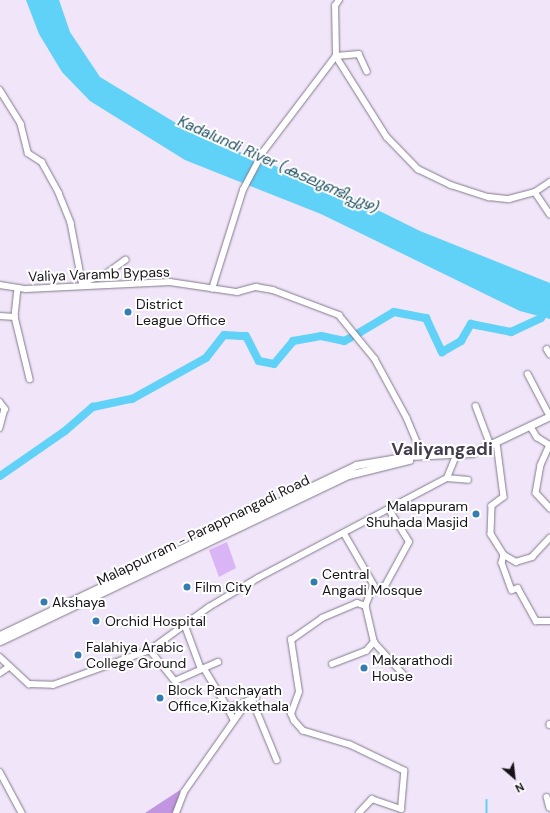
<!DOCTYPE html>
<meta charset="utf-8">
<style>
body{margin:0}
#map{position:relative;width:550px;height:813px;overflow:hidden;background:#f0e5f9;font-family:"DM Sans","Noto Sans Malayalam",sans-serif}
div>[style]{position:absolute}
[style*='--x']{left:calc(var(--x)*1px);top:calc(var(--y)*1px);width:calc(var(--w)*1px);rotate:calc(var(--a)*1deg)}
.green>*{inset:0;background:#dab5f5}
.forest>*{inset:0;background:#c195e0}
.water>*{inset:0;background:#60d1f7}
.stream>*{height:1.5px;margin:-0.75px;padding:0 0.75px;transform-origin:0.75px;border-radius:0.75px;background:#60d1f7}
.river>*{height:8px;margin:-4px;padding:0 4px;transform-origin:4px;border-radius:4px;background:#60d1f7}
.roads{filter:drop-shadow(0 0 1px #83798b) drop-shadow(0 0 1px #83798b)}
.minor>*{height:5.5px;margin:-2.75px;padding:0 2.75px;transform-origin:2.75px;border-radius:2.75px;background:#fff}
.major>*{height:7px;margin:-3.5px;padding:0 3.5px;transform-origin:3.5px;border-radius:3.5px;background:#fff}
.dots>*{width:11px;height:11px;translate:-50% -50%;box-sizing:border-box;border:2px solid #fff;border-radius:50%}
span{translate:-50% -50%;white-space:nowrap;text-align:center;line-height:1.15;-webkit-text-stroke:4px #fff;paint-order:stroke}
.street-label{font-size:14px;color:#171319}
.poi-label{font-size:14px;color:#171319}
.left{translate:0 -50%;text-align:left}
.right{translate:-100% -50%;text-align:right}
.water-label{font-size:15px;color:#205060;font-style:italic}
.district-label{font-size:18px;color:#443b4b;font-weight:700}
.north{position:absolute;left:494px;top:757px;width:40px;height:40px;-webkit-text-stroke:3px #fff;paint-order:stroke;rotate:152deg;font-size:11px;font-weight:700;line-height:16px;text-align:center;color:#171319}
.north::after{content:'';display:block;margin:auto;width:14px;height:18px;background:#171319;clip-path:polygon(50% 0,100% 100%,50% 72%,0 100%)}
</style>
<div id="map">
<div class="green">
<div style="clip-path:polygon(227px 542px,236px 568px,219px 577px,209px 550px)"></div>
</div>
<div class="forest">
<div style="clip-path:polygon(180px 790px,180px 813px,145px 813px)"></div>
</div>
<div class="water">
<div style="clip-path:polygon(26px 0,59px 0,70px 32px,100px 77px,194px 134px,343px 193px,420px 231px,550px 283px,550px 319px,520px 311px,321px 214px,185px 160px,90px 101px,62px 72px,39px 34px)"></div>
</div>
<div class="stream">
<div style="--x:487;--y:800;--w:13;--a:90"></div>
</div>
<div class="river">
<div style="--x:357;--y:334;--w:43;--a:-30.7"></div>
<div style="--x:394;--y:312;--w:33;--a:11"></div>
<div style="--x:426;--y:318;--w:38;--a:65"></div>
<div style="--x:442;--y:352;--w:22;--a:-30"></div>
<div style="--x:461;--y:341;--w:20;--a:-60"></div>
<div style="--x:471;--y:324;--w:41;--a:11.3"></div>
<div style="--x:511;--y:332;--w:33;--a:-25"></div>
<div style="--x:541;--y:318;--w:20;--a:-63"></div>
<div style="--x:0;--y:476;--w:79;--a:-34.7"></div>
<div style="--x:65;--y:431;--w:37;--a:-41"></div>
<div style="--x:93;--y:407;--w:40;--a:-12"></div>
<div style="--x:132;--y:399;--w:85;--a:-29"></div>
<div style="--x:206;--y:358;--w:29;--a:-52"></div>
<div style="--x:224;--y:335;--w:22;--a:3"></div>
<div style="--x:246;--y:336;--w:28;--a:63"></div>
<div style="--x:259;--y:361;--w:15;--a:11"></div>
<div style="--x:274;--y:364;--w:30;--a:-50"></div>
<div style="--x:293;--y:341;--w:28;--a:-10"></div>
<div style="--x:321;--y:336;--w:24;--a:12"></div>
<div style="--x:344;--y:341;--w:7;--a:-27"></div>
</div>
<div class="roads">
<div class="minor">
<div style="--x:336;--y:56;--w:96;--a:57.8"></div>
<div style="--x:387;--y:137;--w:45;--a:45.9"></div>
<div style="--x:418;--y:169;--w:37;--a:26"></div>
<div style="--x:451;--y:185;--w:40;--a:18"></div>
<div style="--x:489;--y:197;--w:20;--a:6"></div>
<div style="--x:509;--y:199;--w:27;--a:-15"></div>
<div style="--x:535;--y:192;--w:18;--a:-34"></div>
<div style="--x:336;--y:56;--w:23;--a:-5"></div>
<div style="--x:359;--y:54;--w:19;--a:65"></div>
<div style="--x:0;--y:90;--w:40;--a:58"></div>
<div style="--x:21;--y:124;--w:30;--a:76"></div>
<div style="--x:28;--y:153;--w:17;--a:33"></div>
<div style="--x:42;--y:162;--w:35;--a:61"></div>
<div style="--x:59;--y:193;--w:32;--a:68"></div>
<div style="--x:71;--y:223;--w:64;--a:79.2"></div>
<div style="--x:535;--y:192;--w:27;--a:56"></div>
<div style="--x:0;--y:285;--w:26;--a:9"></div>
<div style="--x:26;--y:289;--w:144;--a:-2.8"></div>
<div style="--x:170;--y:282;--w:68;--a:8.5"></div>
<div style="--x:237;--y:292;--w:20;--a:-15"></div>
<div style="--x:256;--y:287;--w:17;--a:10"></div>
<div style="--x:273;--y:290;--w:71;--a:20.7"></div>
<div style="--x:339;--y:315;--w:57;--a:50.7"></div>
<div style="--x:375;--y:359;--w:67;--a:61.5"></div>
<div style="--x:407;--y:418;--w:41;--a:67.2"></div>
<div style="--x:86;--y:286;--w:5;--a:-79"></div>
<div style="--x:87;--y:281;--w:20;--a:-20"></div>
<div style="--x:106;--y:274;--w:24;--a:-36"></div>
<div style="--x:18;--y:288;--w:29;--a:96"></div>
<div style="--x:15;--y:317;--w:64;--a:76.4"></div>
<div style="--x:212;--y:289;--w:104;--a:-72.6"></div>
<div style="--x:243;--y:190;--w:43;--a:-62.2"></div>
<div style="--x:263;--y:152;--w:121;--a:-52.8"></div>
<div style="--x:336;--y:56;--w:50;--a:-91.1"></div>
<div style="--x:335;--y:6;--w:7;--a:-56"></div>
<div style="--x:0;--y:316;--w:15;--a:4"></div>
<div style="--x:547;--y:349;--w:6;--a:59"></div>
<div style="--x:528;--y:374;--w:47;--a:62.4"></div>
<div style="--x:0;--y:402;--w:9;--a:54"></div>
<div style="--x:5;--y:409;--w:20;--a:105"></div>
<div style="--x:476;--y:406;--w:43;--a:69.4"></div>
<div style="--x:531;--y:427;--w:12;--a:59"></div>
<div style="--x:537;--y:437;--w:15;--a:32"></div>
<div style="--x:550;--y:445;--w:22;--a:114"></div>
<div style="--x:541;--y:465;--w:28;--a:100"></div>
<div style="--x:536;--y:493;--w:21;--a:47"></div>
<div style="--x:497;--y:443;--w:54;--a:82.6"></div>
<div style="--x:504;--y:497;--w:15;--a:143"></div>
<div style="--x:492;--y:506;--w:28;--a:92"></div>
<div style="--x:491;--y:534;--w:25;--a:58"></div>
<div style="--x:504;--y:555;--w:8;--a:104"></div>
<div style="--x:502;--y:563;--w:29;--a:70"></div>
<div style="--x:512;--y:590;--w:6;--a:-18"></div>
<div style="--x:518;--y:588;--w:38;--a:61"></div>
<div style="--x:536;--y:621;--w:14;--a:0"></div>
<div style="--x:447;--y:478;--w:21;--a:5"></div>
<div style="--x:344;--y:533;--w:60;--a:60"></div>
<div style="--x:374;--y:585;--w:22;--a:111"></div>
<div style="--x:366;--y:606;--w:37;--a:77"></div>
<div style="--x:374;--y:642;--w:47;--a:47.6"></div>
<div style="--x:504;--y:555;--w:14;--a:30"></div>
<div style="--x:516;--y:562;--w:17;--a:-17"></div>
<div style="--x:532;--y:557;--w:26;--a:-47"></div>
<div style="--x:368;--y:595;--w:19;--a:-28"></div>
<div style="--x:385;--y:586;--w:50;--a:-61.4"></div>
<div style="--x:409;--y:542;--w:38;--a:-122"></div>
<div style="--x:185;--y:625;--w:46;--a:69.6"></div>
<div style="--x:150;--y:650;--w:40;--a:51"></div>
<div style="--x:175;--y:681;--w:47;--a:-23.8"></div>
<div style="--x:0;--y:657;--w:40;--a:43"></div>
<div style="--x:29;--y:684;--w:24;--a:2"></div>
<div style="--x:53;--y:685;--w:103;--a:-19.8"></div>
<div style="--x:150;--y:650;--w:73;--a:-36.1"></div>
<div style="--x:209;--y:607;--w:57;--a:-30.6"></div>
<div style="--x:258;--y:578;--w:214;--a:-27.9"></div>
<div style="--x:447;--y:478;--w:24;--a:-68"></div>
<div style="--x:332;--y:664;--w:36;--a:-21"></div>
<div style="--x:366;--y:651;--w:12;--a:-48"></div>
<div style="--x:204;--y:668;--w:47;--a:59"></div>
<div style="--x:228;--y:708;--w:30;--a:-20"></div>
<div style="--x:0;--y:673;--w:11;--a:-34"></div>
<div style="--x:252;--y:699;--w:66;--a:67.7"></div>
<div style="--x:228;--y:708;--w:13;--a:63"></div>
<div style="--x:550;--y:724;--w:1;--a:90"></div>
<div style="--x:0;--y:772;--w:47;--a:61.8"></div>
<div style="--x:547;--y:797;--w:11;--a:75"></div>
<div style="--x:176;--y:813;--w:22;--a:-69"></div>
<div style="--x:184;--y:792;--w:111;--a:-54.9"></div>
<div style="--x:359;--y:813;--w:19;--a:-47"></div>
<div style="--x:372;--y:799;--w:31;--a:19"></div>
<div style="--x:401;--y:809;--w:38;--a:-85"></div>
<div style="--x:404;--y:771;--w:60;--a:-154.3"></div>
<div style="--x:350;--y:745;--w:49;--a:-163.4"></div>
<div style="--x:303;--y:731;--w:13;--a:-132"></div>
<div style="--x:294;--y:721;--w:8;--a:-113"></div>
<div style="--x:291;--y:714;--w:23;--a:-70"></div>
<div style="--x:299;--y:692;--w:53;--a:-98.7"></div>
<div style="--x:291;--y:640;--w:38;--a:-35"></div>
<div style="--x:322;--y:618;--w:38;--a:-23"></div>
<div style="--x:357;--y:603;--w:9;--a:18"></div>
</div>
<div class="major">
<div style="--x:0;--y:635;--w:395;--a:-25.5"></div>
<div style="--x:356;--y:465;--w:54;--a:-9.6"></div>
<div style="--x:409;--y:456;--w:63;--a:-2.7"></div>
<div style="--x:472;--y:453;--w:86;--a:-25.4"></div>
<div style="--x:0;--y:641;--w:386;--a:-25.5"></div>
<div style="--x:348;--y:475;--w:63;--a:-13.8"></div>
</div>
</div>
<div class="dots">
<div style="left:128px;top:312px;background:#357cb1"></div>
<div style="left:476px;top:514px;background:#357cb1"></div>
<div style="left:314px;top:582px;background:#357cb1"></div>
<div style="left:187px;top:587px;background:#357cb1"></div>
<div style="left:44px;top:602px;background:#357cb1"></div>
<div style="left:96px;top:621px;background:#357cb1"></div>
<div style="left:78px;top:655px;background:#357cb1"></div>
<div style="left:364px;top:668px;background:#357cb1"></div>
<div style="left:160px;top:698px;background:#357cb1"></div>
</div>
<div class="street-label">
<span style="left:99px;top:274px;rotate:-2deg">Valiya Varamb Bypass</span>
<span style="left:203px;top:530px;rotate:-26deg">Malappurram - Parappnangadi Road</span>
</div>
<div class="poi-label">
<span class="left" style="left:136px;top:312px">District<br>League Office</span>
<span class="right" style="left:468px;top:514px">Malappuram<br>Shuhada Masjid</span>
<span class="left" style="left:322px;top:582px">Central<br>Angadi Mosque</span>
<span class="left" style="left:195px;top:587px">Film City</span>
<span class="left" style="left:52px;top:602px">Akshaya</span>
<span class="left" style="left:105px;top:621px">Orchid Hospital</span>
<span class="left" style="left:86px;top:655px">Falahiya Arabic<br>College Ground</span>
<span class="left" style="left:372px;top:668px">Makarathodi<br>House</span>
<span class="left" style="left:168px;top:698px">Block Panchayath<br>Office,Kizakkethala</span>
</div>
<div class="water-label">
<span style="left:278px;top:165px;rotate:24deg">Kadalundi River (കടലുണ്ടിപ്പുഴ)</span>
</div>
<div class="district-label">
<span style="left:442px;top:449px">Valiyangadi</span>
</div>
<div class="north">N</div>
</div>
